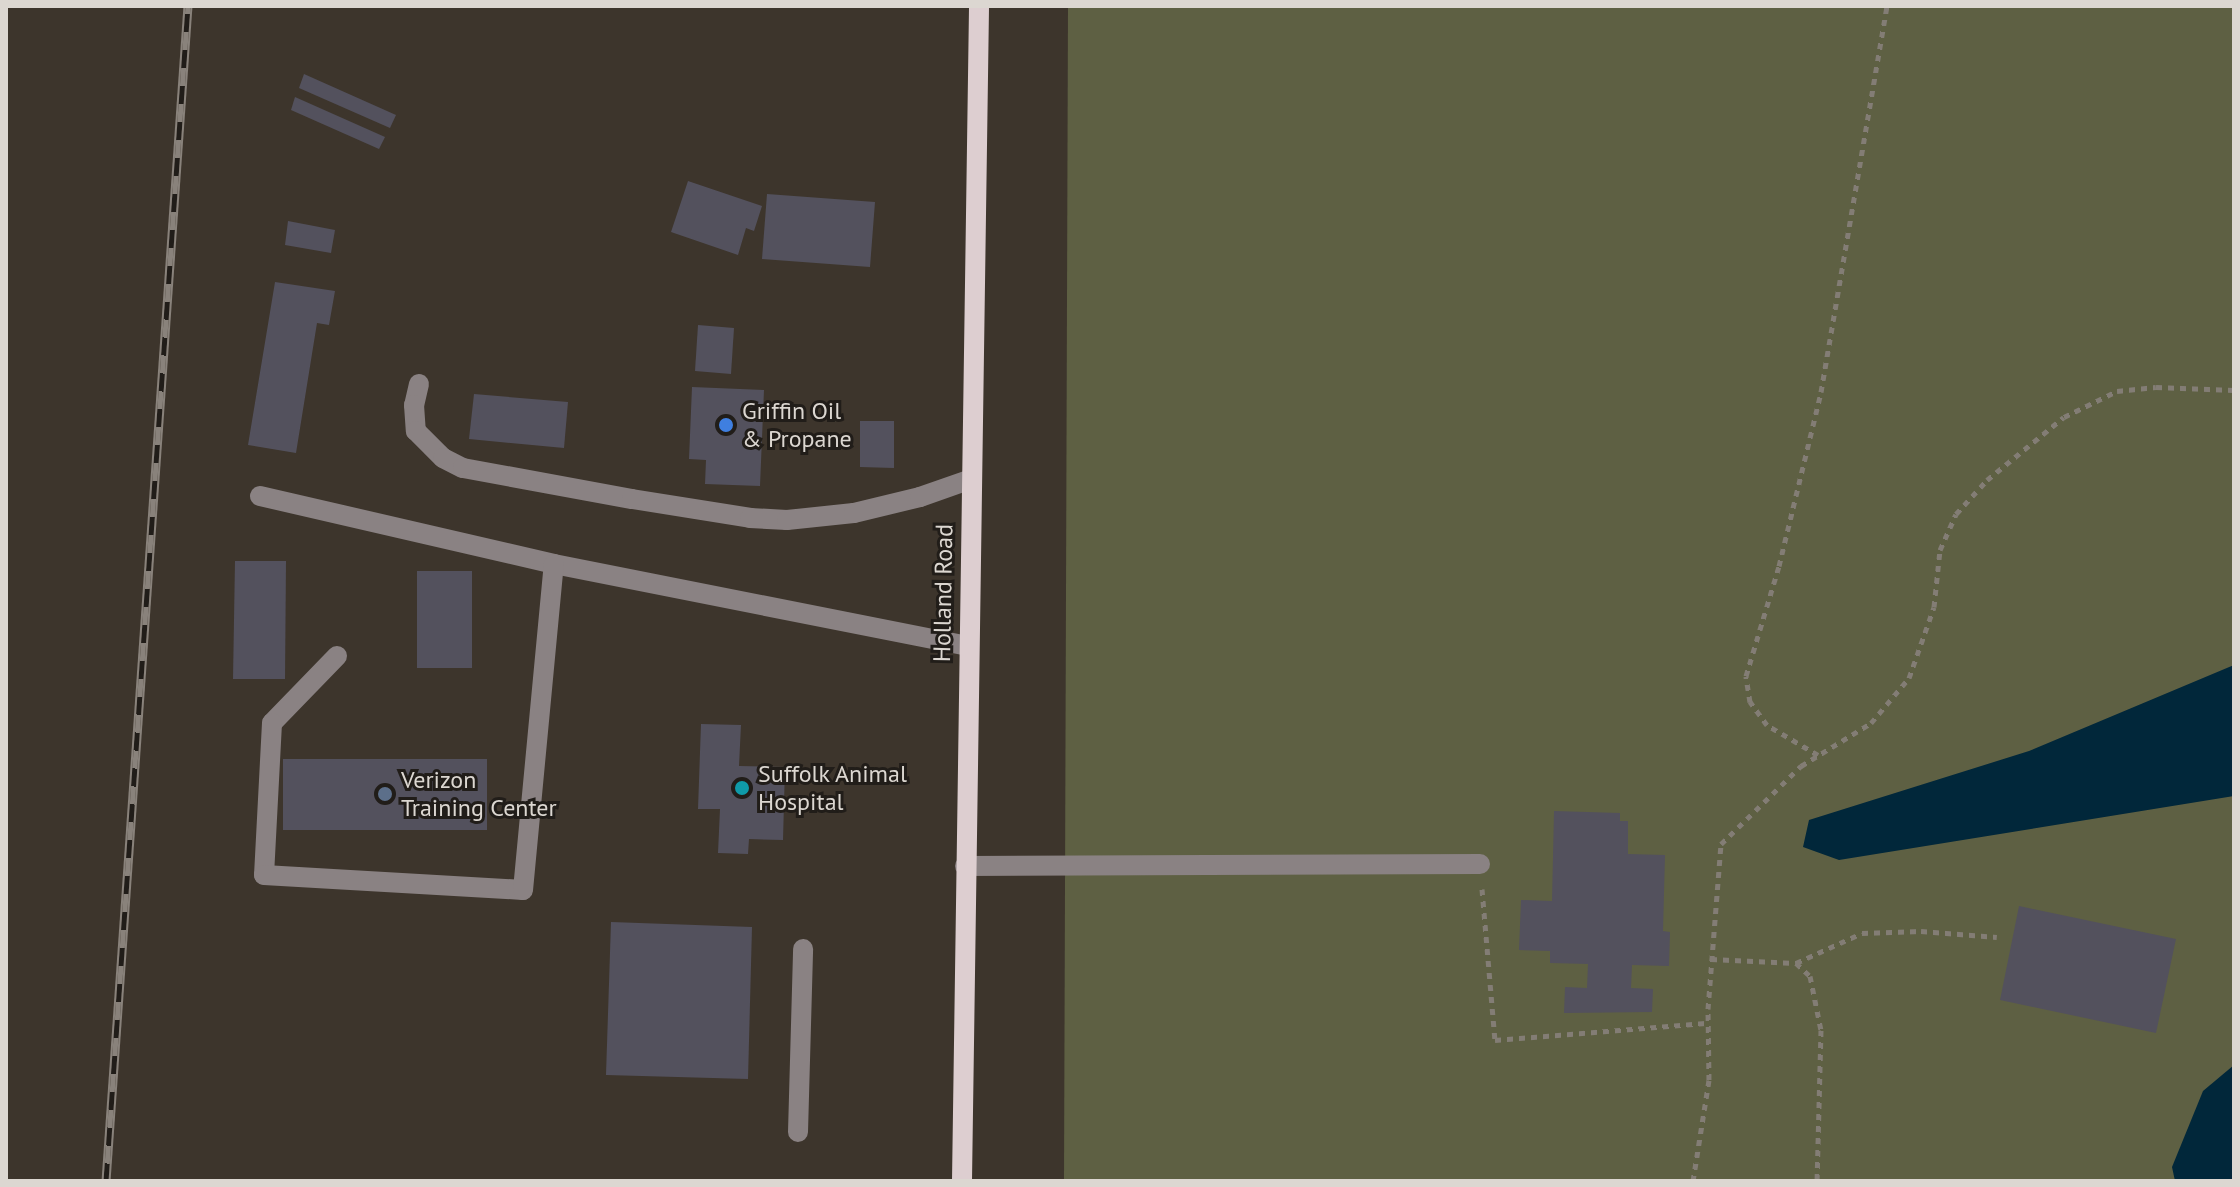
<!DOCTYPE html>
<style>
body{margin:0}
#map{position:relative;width:2240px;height:1187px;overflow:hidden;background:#3d352c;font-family:"PT Sans",sans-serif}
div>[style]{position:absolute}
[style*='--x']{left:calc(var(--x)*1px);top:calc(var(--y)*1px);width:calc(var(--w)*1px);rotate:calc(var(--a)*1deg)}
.green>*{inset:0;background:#5e6043}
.water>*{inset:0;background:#01273a}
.building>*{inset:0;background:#53515d}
.path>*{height:5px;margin-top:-2.5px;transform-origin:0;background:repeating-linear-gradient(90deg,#837d75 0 6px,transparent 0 12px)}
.minor>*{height:20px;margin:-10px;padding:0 10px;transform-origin:10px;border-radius:10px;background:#8a8283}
.major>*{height:20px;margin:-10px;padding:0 10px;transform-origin:10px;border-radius:10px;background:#ddced0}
.rail>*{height:9px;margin-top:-4.5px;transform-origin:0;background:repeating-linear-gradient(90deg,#211d19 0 18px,#89827b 0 36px);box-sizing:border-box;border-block:2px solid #89827b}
.dots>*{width:22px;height:22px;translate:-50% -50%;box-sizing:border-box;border:4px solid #211d19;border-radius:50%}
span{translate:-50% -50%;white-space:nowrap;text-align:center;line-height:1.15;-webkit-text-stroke:6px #211d19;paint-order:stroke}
.poi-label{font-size:24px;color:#dcd7d1}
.left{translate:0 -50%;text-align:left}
.street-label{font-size:24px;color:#dcd7d1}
.frame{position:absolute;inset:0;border:8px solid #dcd7d1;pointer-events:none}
</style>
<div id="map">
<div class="green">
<div style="clip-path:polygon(1068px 6px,2234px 6px,2234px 1181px,1064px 1181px)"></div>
</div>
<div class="water">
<div style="clip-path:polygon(2234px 665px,2234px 796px,1839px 860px,1803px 847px,1809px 820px,2029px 751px)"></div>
<div style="clip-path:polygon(2234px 1065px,2234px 1181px,2175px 1181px,2172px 1167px,2203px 1091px)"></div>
</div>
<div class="building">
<div style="clip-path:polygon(304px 74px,396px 115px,390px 128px,299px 88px)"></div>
<div style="clip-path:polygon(295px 97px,385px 137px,379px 149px,291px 110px)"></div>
<div style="clip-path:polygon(688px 181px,762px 206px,754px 231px,746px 228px,738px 255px,671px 232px)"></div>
<div style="clip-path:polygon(767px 194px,875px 202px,870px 267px,762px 259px)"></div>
<div style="clip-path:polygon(288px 221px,335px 230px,331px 253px,285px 245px)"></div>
<div style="clip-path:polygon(275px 282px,335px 291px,329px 325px,317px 323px,296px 453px,248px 445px)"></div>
<div style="clip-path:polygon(698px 325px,734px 328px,731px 374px,695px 371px)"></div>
<div style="clip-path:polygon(692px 387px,764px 390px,760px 486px,705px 484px,706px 460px,689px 459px)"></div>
<div style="clip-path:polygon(474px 394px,568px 402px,564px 448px,469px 439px)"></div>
<div style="clip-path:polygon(860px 421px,894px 421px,894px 468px,860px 467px)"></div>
<div style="clip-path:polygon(235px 561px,286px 561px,285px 679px,233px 679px)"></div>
<div style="clip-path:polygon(417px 571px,472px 571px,472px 668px,417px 668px)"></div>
<div style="clip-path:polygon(701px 724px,741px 725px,739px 766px,785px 767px,783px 840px,749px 839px,748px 854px,718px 853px,720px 809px,698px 809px)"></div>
<div style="clip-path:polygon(283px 759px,487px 759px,487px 830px,283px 830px)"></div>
<div style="clip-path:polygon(1554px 811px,1620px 813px,1620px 821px,1628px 821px,1628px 854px,1665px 855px,1663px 931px,1670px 932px,1669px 966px,1632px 965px,1631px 988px,1653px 989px,1652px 1012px,1564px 1013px,1565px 987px,1587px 988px,1588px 964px,1550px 963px,1550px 951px,1519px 950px,1521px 900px,1552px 901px)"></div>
<div style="clip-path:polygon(2019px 906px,2176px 939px,2156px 1033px,2000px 1000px)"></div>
<div style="clip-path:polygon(611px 922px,752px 927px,748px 1079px,606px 1075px)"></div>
</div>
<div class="path">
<div style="--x:1818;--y:755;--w:59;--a:-149.5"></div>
<div style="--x:1767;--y:725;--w:29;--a:-126"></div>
<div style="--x:1750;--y:702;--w:26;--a:-99"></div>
<div style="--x:1746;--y:676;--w:115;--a:-73.3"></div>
<div style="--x:1779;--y:566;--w:179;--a:-76.4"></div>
<div style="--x:1821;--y:392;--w:392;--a:-80.3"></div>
<div style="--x:1482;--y:889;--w:152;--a:85.1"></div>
<div style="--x:1495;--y:1040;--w:214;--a:-4.6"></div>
<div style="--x:1711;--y:959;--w:85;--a:2.7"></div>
<div style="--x:1796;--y:963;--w:19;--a:43"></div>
<div style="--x:1810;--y:976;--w:55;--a:78.5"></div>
<div style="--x:1821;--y:1030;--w:151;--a:91.5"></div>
<div style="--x:1796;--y:963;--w:72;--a:-24.4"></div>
<div style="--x:1862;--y:933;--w:59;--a:-1.9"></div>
<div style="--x:1921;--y:931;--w:76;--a:4.5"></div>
<div style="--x:1693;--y:1181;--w:102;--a:-81"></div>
<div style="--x:1709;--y:1080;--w:71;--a:-90.8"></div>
<div style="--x:1708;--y:1009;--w:166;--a:-85.5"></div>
<div style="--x:1721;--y:844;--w:112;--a:-44.3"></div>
<div style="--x:1801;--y:766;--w:82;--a:-31.6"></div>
<div style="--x:1871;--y:723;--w:59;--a:-49.8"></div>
<div style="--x:1909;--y:678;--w:75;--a:-70.6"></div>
<div style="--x:1934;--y:607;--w:57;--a:-84"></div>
<div style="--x:1940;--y:550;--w:39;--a:-66"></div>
<div style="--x:1956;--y:514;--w:46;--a:-47.6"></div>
<div style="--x:1987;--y:480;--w:99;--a:-39.3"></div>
<div style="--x:2064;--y:417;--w:59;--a:-26.1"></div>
<div style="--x:2117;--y:391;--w:39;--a:-6"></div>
<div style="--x:2156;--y:387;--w:78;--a:2.2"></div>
</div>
<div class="minor">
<div style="--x:419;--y:384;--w:22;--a:103"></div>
<div style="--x:414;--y:405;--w:26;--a:86"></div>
<div style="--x:416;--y:431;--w:38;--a:45"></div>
<div style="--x:443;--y:458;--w:22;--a:27"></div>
<div style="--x:463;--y:468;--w:172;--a:10.4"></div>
<div style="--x:632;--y:499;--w:120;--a:9.1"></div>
<div style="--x:750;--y:518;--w:37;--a:3"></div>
<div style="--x:787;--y:520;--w:67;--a:-6"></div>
<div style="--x:854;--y:513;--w:68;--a:-13.6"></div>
<div style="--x:920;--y:497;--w:54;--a:-19.4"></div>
<div style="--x:260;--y:496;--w:302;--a:13"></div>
<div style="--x:554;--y:564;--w:422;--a:11.2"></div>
<div style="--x:337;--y:656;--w:93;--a:134.1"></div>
<div style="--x:272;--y:723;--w:152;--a:93"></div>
<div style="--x:264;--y:875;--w:259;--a:3.3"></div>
<div style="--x:523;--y:890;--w:327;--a:-84.6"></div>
<div style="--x:965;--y:866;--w:515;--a:-0.22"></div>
<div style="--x:798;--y:1132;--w:183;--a:-88.4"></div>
</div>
<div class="major">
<div style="--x:962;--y:1181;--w:1175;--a:-89.17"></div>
</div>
<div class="rail">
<div style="--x:106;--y:1181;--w:1178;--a:-86.01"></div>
</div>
<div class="dots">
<div style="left:726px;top:425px;background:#3f7fe0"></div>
<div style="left:742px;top:788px;background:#0f9aa8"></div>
<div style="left:385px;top:794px;background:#5c6f8a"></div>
</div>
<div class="poi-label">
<span class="left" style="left:742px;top:425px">Griffin Oil<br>&amp; Propane</span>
<span class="left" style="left:758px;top:788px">Suffolk Animal<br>Hospital</span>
<span class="left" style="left:401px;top:794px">Verizon<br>Training Center</span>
</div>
<div class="street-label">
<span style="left:943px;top:593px;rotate:-89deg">Holland Road</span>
</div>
<div class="frame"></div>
</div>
